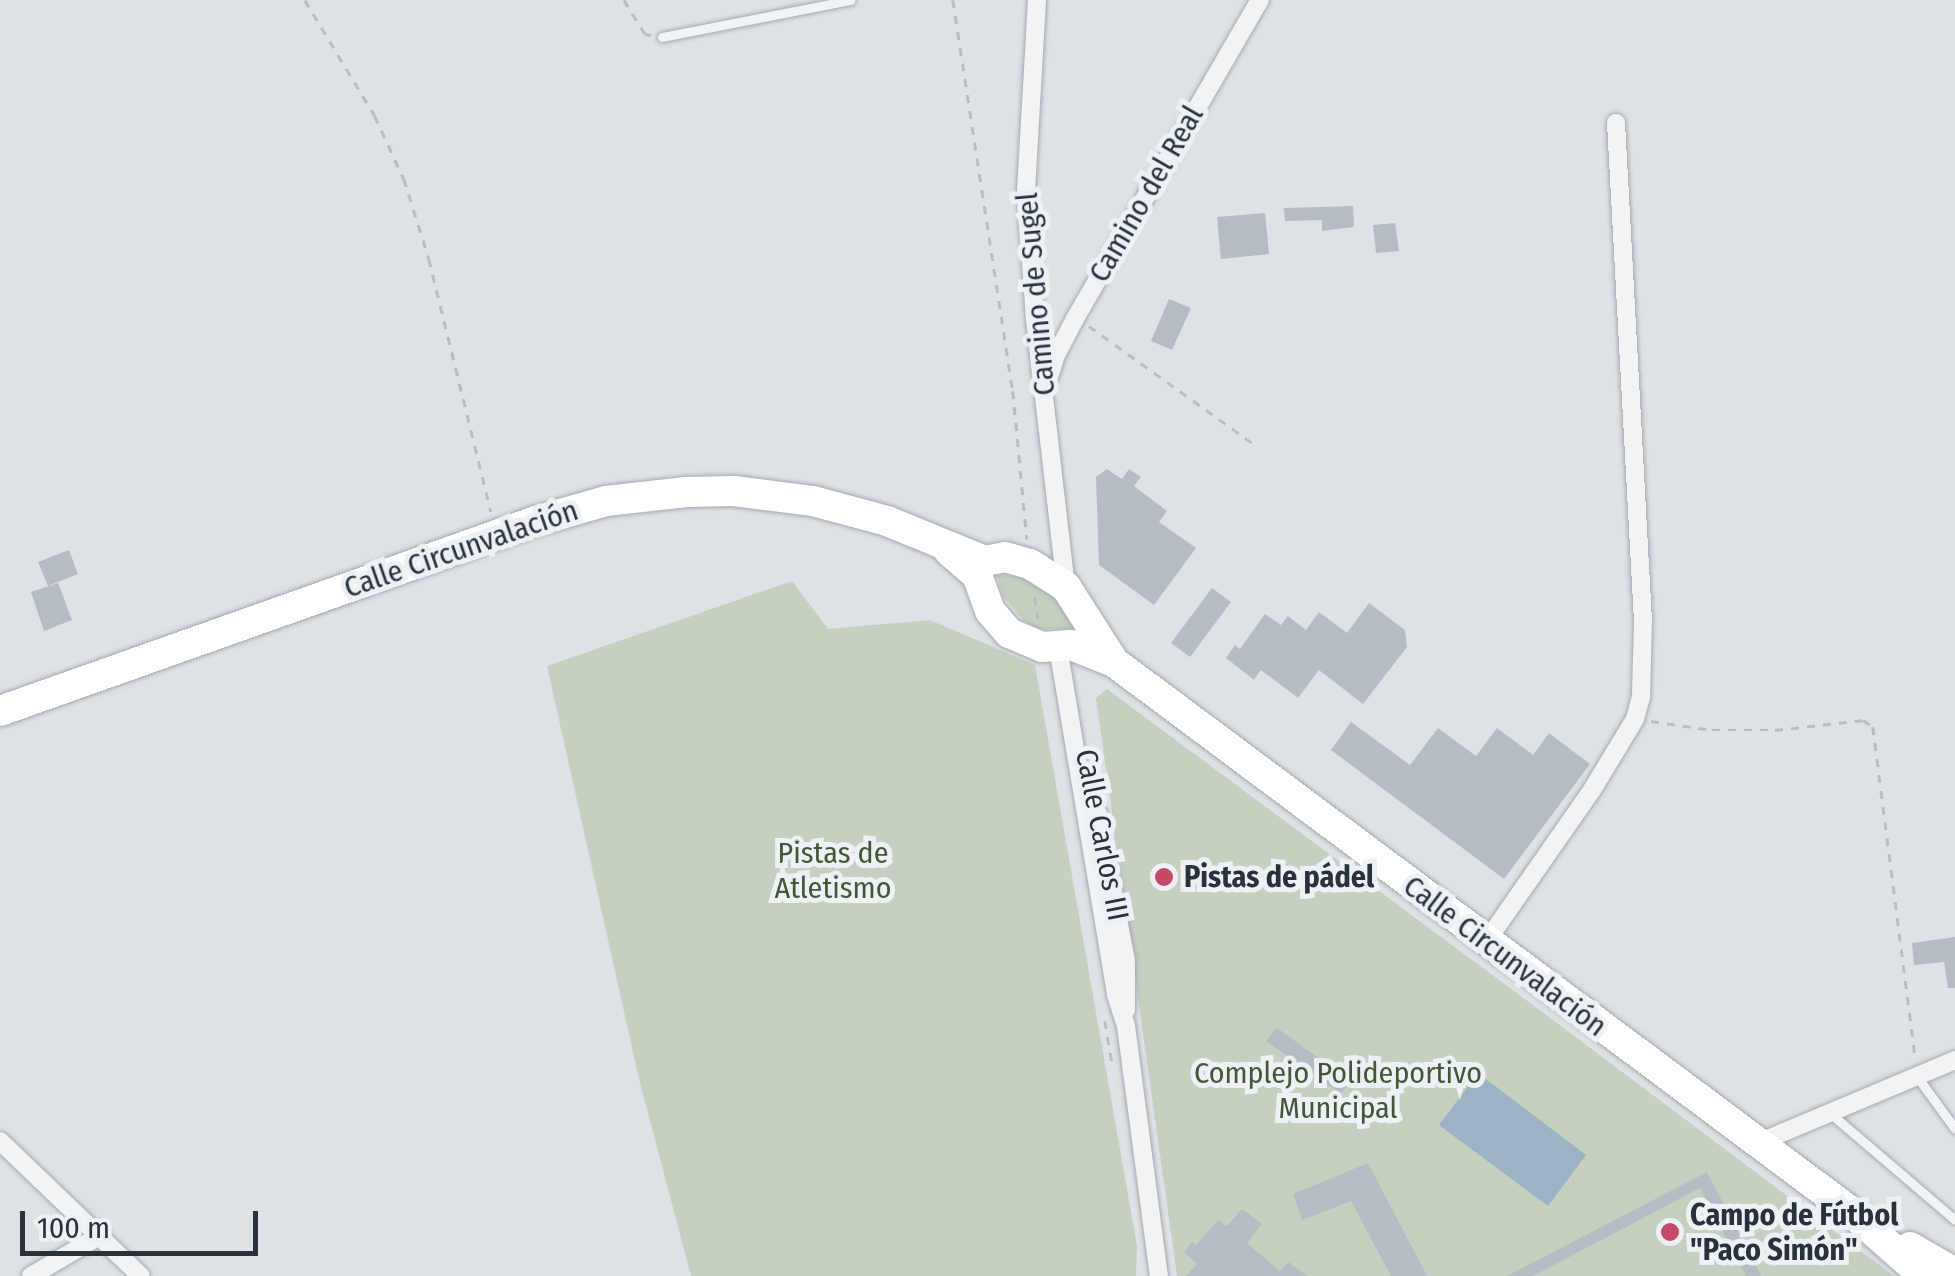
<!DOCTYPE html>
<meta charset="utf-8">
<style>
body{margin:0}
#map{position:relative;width:1955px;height:1276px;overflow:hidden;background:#dee2e7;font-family:"Fira Sans Condensed",sans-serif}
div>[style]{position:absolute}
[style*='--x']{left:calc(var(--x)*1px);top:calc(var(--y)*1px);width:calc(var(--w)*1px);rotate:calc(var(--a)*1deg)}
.green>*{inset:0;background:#c5d0c0}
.water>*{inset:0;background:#9bb3c5}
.building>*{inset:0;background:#b6bcc3}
.path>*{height:2.5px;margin-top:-1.25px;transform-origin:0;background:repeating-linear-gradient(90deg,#b9bdc1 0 8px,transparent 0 16px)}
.roads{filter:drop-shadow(0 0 2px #a4aab1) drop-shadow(0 0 2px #a4aab1)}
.service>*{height:9px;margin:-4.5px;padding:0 4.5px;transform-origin:4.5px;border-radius:4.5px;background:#f1f3f5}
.minor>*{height:18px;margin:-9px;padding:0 9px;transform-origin:9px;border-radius:9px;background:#f1f3f5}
.primary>*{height:30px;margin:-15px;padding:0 15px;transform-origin:15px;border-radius:15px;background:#fff}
.dots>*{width:28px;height:28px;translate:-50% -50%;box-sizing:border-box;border:5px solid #edf1f5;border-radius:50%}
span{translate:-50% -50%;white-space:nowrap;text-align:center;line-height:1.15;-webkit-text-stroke:10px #edf1f5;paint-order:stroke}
.street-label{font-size:30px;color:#28323d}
.park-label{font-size:30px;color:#405836}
.poi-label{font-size:30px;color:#28323d;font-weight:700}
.left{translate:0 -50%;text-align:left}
.scale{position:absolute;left:20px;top:1211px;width:238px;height:45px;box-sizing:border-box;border:5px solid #28323d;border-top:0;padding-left:12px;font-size:30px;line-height:35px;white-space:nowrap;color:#28323d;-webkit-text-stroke:8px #edf1f5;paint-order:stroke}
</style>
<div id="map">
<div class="green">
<div style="clip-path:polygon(997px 575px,1026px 577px,1043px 584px,1065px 608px,1073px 629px,1039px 629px,1024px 621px,1003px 596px)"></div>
<div style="clip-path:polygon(792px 581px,828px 629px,930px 620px,1035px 665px,1137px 1246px,1136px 1276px,691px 1276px,639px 1079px,547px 666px)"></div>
<div style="clip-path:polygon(1107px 689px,1561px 1026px,1894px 1276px,1177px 1276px,1096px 698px)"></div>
</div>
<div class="water">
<div style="clip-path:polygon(1478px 1073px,1586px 1155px,1548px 1206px,1439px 1125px)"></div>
</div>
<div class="building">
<div style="clip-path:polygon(1353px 206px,1354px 227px,1322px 231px,1322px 220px,1285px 221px,1284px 208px)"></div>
<div style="clip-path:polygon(1265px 213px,1269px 254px,1221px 259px,1217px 217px)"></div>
<div style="clip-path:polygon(1395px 223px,1399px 251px,1376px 253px,1373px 225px)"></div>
<div style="clip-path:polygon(1169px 299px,1191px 308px,1172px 350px,1151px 341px)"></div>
<div style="clip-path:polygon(1107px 469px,1122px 479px,1129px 469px,1141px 477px,1134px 486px,1167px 511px,1159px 522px,1196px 548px,1154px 605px,1099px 565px,1096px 477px)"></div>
<div style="clip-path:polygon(69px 550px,78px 574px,48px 586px,38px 562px)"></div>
<div style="clip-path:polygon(58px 583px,72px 620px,44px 631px,31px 592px)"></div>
<div style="clip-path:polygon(1212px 588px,1231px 602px,1190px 657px,1171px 643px)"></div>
<div style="clip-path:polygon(1369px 603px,1405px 630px,1407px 647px,1363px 704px,1319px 670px,1298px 698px,1261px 670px,1254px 680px,1226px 658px,1235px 645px,1240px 649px,1265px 614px,1281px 625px,1288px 616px,1306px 630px,1319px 612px,1347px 633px)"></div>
<div style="clip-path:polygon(1351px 722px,1410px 765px,1438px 728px,1476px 756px,1497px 728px,1533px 755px,1549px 733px,1590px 764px,1504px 879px,1331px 750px)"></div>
<div style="clip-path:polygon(1955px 937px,1955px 988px,1948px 988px,1944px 962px,1914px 965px,1912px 943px)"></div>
<div style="clip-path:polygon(1277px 1028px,1350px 1081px,1341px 1094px,1266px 1041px)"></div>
<div style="clip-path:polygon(1368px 1163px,1427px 1276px,1391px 1276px,1351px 1201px,1302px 1220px,1293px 1194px)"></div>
<div style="clip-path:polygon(1707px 1172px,1761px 1276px,1746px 1276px,1700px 1188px,1533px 1276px,1507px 1276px)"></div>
<div style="clip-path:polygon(1242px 1209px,1262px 1224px,1247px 1243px,1280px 1271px,1288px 1262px,1307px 1276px,1186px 1276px,1197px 1264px,1184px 1252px,1192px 1242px,1196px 1245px,1218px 1220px,1227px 1226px)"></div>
</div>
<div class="path">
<div style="--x:305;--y:0;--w:135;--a:58.9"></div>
<div style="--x:375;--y:116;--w:69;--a:65.3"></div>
<div style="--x:404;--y:179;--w:84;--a:72.6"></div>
<div style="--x:429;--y:259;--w:260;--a:76.2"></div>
<div style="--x:624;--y:0;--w:40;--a:58"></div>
<div style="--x:645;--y:34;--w:6;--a:9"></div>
<div style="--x:953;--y:0;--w:396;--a:81.3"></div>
<div style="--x:1013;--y:391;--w:149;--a:84.6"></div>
<div style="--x:1089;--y:326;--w:203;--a:35.6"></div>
<div style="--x:1035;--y:597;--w:22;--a:82"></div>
<div style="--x:1651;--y:721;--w:62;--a:8.4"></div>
<div style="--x:1712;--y:730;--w:63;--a:0"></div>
<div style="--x:1775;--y:730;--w:89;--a:-6.5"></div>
<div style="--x:1863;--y:720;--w:12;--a:35"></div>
<div style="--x:1873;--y:727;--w:332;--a:82.7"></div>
<div style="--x:1105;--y:1021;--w:42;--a:80.3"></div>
</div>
<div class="roads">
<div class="service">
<div style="--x:662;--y:37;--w:192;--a:-11.1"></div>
<div style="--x:1918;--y:1078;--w:63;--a:54"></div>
<div style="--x:1831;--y:1114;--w:163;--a:40.5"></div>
</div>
<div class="minor">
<div style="--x:1037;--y:0;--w:188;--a:93.3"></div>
<div style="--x:1026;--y:188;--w:131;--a:86.1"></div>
<div style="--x:1035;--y:319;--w:270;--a:83.4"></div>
<div style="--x:1047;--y:383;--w:32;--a:-72"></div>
<div style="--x:1057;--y:353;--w:41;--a:-62.2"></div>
<div style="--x:1076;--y:317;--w:367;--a:-59.9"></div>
<div style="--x:1058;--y:647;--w:353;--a:80.5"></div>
<div style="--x:1116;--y:995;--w:33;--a:72"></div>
<div style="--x:1126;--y:1026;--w:252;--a:82.5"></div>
<div style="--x:1098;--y:814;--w:150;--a:79.2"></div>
<div style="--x:1126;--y:961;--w:49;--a:90"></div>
<div style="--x:1486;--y:942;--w:185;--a:-55.1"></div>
<div style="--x:1592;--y:790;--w:83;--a:-58.8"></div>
<div style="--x:1635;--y:719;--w:24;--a:-75"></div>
<div style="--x:1641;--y:696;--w:75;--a:-88.5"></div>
<div style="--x:1643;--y:621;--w:499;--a:-93.1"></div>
<div style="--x:0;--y:1141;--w:195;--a:43.8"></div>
<div style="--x:1758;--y:1143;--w:214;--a:-22.8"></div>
<div style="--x:31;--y:1276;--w:81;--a:-30.4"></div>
</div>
<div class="primary">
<div style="--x:949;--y:551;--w:37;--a:41"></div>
<div style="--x:977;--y:575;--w:38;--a:70"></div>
<div style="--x:990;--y:611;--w:29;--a:49"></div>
<div style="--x:1009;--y:633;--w:36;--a:23"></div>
<div style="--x:1042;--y:647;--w:29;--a:-4"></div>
<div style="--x:1071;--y:645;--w:46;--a:21.6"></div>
<div style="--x:1114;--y:662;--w:918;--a:36.72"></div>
<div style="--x:1850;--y:1211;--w:98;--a:41.3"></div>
<div style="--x:0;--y:711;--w:569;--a:-19.52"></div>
<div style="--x:536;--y:521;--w:73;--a:-15.9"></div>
<div style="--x:606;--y:501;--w:81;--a:-6.4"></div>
<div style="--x:686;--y:492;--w:48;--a:-1.2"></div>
<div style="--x:734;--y:491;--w:80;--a:7.2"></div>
<div style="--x:813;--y:501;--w:77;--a:15.1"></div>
<div style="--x:887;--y:521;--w:106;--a:22.2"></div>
<div style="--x:985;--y:561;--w:20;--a:-11"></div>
<div style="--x:1005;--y:557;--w:26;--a:16"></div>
<div style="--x:1030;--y:564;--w:43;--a:32.6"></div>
<div style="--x:1066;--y:587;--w:89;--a:57.4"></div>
<div style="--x:1910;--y:1247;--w:52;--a:30"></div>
</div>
</div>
<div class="dots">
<div style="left:1164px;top:877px;background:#c64967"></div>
<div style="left:1670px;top:1232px;background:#c64967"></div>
</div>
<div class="street-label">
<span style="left:1146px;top:194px;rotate:-60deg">Camino del Real</span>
<span style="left:1036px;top:294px;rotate:-95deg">Camino de Sugel</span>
<span style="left:461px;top:549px;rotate:-19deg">Calle Circunvalación</span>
<span style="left:1102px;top:835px;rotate:79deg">Calle Carlos III</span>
<span style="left:1505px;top:956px;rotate:37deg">Calle Circunvalación</span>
</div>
<div class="park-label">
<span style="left:833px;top:870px">Pistas de<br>Atletismo</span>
<span style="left:1338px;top:1090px">Complejo Polideportivo<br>Municipal</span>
</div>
<div class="poi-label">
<span class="left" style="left:1184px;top:877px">Pistas de pádel</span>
<span class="left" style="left:1690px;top:1232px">Campo de Fútbol<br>"Paco Simón"</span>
</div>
<div class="scale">100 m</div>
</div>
